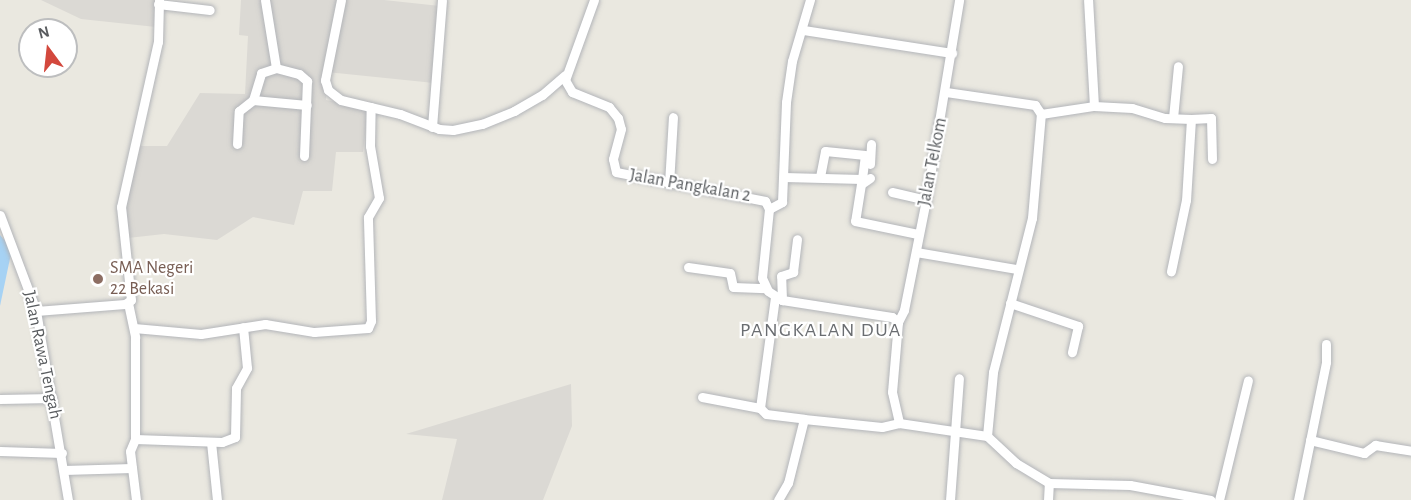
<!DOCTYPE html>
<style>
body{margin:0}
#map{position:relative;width:1411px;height:500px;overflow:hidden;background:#eae8e0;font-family:"Alegreya Sans",sans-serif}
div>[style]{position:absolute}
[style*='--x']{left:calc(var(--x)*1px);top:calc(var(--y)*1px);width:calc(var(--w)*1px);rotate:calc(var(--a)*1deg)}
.industrial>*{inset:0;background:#dbd9d4}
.water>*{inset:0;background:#a6d2f4}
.roads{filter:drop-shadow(0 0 2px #b3b5b9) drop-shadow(0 0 2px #b3b5b9)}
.minor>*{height:9px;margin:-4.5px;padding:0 4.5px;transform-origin:4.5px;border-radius:4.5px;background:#fff}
.dots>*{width:16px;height:16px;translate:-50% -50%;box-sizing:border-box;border:3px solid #fff;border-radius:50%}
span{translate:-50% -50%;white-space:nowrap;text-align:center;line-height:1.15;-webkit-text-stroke:4.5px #fff;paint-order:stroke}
.street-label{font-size:18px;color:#595c5f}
.education-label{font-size:18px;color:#785e54}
.left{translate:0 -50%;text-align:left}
.neighbourhood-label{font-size:20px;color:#6a6d71;letter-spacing:1.5px}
.north{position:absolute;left:18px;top:18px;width:60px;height:60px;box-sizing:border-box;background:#fff;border:2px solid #bdbebf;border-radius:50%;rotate:345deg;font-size:16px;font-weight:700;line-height:24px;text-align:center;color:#595c5f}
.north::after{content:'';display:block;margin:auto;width:21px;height:27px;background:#d3483d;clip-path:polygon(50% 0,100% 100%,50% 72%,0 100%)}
</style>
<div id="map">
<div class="industrial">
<div style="clip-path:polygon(41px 0,159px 0,156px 27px,81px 19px)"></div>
<div style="clip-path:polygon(241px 0,384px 0,440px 6px,434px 83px,327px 72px,326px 100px,368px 108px,363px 152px,336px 152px,332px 191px,303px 191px,294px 225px,253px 217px,217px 240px,164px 234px,128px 238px,123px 198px,138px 146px,167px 146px,200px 93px,245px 94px,248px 36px,239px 35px)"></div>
<div style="clip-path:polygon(571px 384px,572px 426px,543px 500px,442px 500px,457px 439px,406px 434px)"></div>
</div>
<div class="water">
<div style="clip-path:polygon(0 235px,12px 249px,0 306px)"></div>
</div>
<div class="roads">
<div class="minor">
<div style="--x:265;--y:0;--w:69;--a:80.8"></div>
<div style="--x:276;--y:68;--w:24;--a:15"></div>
<div style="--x:299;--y:74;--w:11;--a:41"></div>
<div style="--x:307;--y:81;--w:75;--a:92.3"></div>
<div style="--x:341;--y:0;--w:82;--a:101.3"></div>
<div style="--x:325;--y:80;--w:10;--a:73"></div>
<div style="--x:328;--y:90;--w:16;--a:38"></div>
<div style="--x:341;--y:100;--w:61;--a:13.3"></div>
<div style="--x:400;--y:114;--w:42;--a:21"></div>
<div style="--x:439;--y:129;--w:14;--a:4"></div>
<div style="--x:453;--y:130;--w:30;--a:-12"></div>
<div style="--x:482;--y:124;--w:35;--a:-22"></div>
<div style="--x:514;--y:111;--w:32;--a:-30"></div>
<div style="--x:542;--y:95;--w:30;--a:-41"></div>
<div style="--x:594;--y:0;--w:85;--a:109.9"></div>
<div style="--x:565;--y:80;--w:14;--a:60"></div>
<div style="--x:572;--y:92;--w:40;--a:22"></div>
<div style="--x:609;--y:107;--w:14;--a:51"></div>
<div style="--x:618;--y:118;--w:11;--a:75"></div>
<div style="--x:621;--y:129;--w:31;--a:105"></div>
<div style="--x:613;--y:159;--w:13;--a:77"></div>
<div style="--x:616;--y:172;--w:152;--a:11"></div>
<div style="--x:765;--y:201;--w:9;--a:63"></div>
<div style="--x:769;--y:209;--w:69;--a:95.8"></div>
<div style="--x:762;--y:278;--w:14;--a:65"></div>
<div style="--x:768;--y:291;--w:17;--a:33"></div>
<div style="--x:782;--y:300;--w:111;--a:8.8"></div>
<div style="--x:892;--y:317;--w:8;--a:40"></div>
<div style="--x:898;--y:322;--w:70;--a:94.9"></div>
<div style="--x:892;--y:392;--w:32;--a:77"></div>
<div style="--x:899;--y:423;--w:89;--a:8.4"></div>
<div style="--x:987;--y:436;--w:40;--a:43"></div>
<div style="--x:1016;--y:463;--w:39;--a:31"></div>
<div style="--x:1049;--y:483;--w:81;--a:1.4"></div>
<div style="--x:1130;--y:485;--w:82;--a:10.5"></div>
<div style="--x:158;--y:4;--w:52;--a:6.6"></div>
<div style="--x:803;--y:30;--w:151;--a:8.8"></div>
<div style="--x:946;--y:92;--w:90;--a:8.3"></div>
<div style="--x:1035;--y:105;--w:11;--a:56"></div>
<div style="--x:1041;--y:114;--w:54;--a:-8.6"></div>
<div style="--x:1094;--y:106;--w:106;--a:-93.2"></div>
<div style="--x:253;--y:100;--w:54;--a:5.3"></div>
<div style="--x:1094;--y:106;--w:38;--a:3"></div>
<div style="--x:1132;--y:108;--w:34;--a:17"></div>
<div style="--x:1165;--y:118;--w:26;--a:2"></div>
<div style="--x:1191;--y:119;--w:81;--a:93.5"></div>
<div style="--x:1186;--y:200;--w:73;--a:101.9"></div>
<div style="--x:1173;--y:118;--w:52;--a:-84.5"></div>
<div style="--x:1191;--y:119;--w:20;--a:-3"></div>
<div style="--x:1211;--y:118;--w:41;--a:88.6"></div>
<div style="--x:432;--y:127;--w:127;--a:-85.5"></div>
<div style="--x:237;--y:144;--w:33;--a:-87"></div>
<div style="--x:239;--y:111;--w:18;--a:-38"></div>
<div style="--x:253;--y:100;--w:28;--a:-73"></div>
<div style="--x:261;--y:73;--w:16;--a:-18"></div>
<div style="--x:870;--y:164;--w:20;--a:-87"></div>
<div style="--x:784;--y:177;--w:78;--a:1.5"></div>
<div style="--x:862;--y:179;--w:24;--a:-83"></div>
<div style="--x:865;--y:155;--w:40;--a:-174.3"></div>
<div style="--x:825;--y:151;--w:26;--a:101"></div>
<div style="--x:870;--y:178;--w:11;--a:146"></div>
<div style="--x:861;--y:184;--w:37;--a:99"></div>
<div style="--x:855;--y:221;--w:64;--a:11.7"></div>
<div style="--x:669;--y:184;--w:67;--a:-86.6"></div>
<div style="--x:892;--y:192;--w:35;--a:13"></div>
<div style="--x:769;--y:209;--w:15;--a:-28"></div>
<div style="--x:782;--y:202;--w:100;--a:-87.7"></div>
<div style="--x:786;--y:102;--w:41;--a:-81.7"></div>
<div style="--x:792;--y:61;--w:64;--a:-73.6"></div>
<div style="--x:0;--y:215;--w:103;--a:69.4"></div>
<div style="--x:36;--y:311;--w:192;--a:80.4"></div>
<div style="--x:916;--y:252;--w:101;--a:9.6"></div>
<div style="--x:688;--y:267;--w:42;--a:8.1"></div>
<div style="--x:730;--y:273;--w:14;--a:78"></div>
<div style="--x:733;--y:287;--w:33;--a:2"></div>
<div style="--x:782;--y:300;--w:24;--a:-92"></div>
<div style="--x:781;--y:276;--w:13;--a:-18"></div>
<div style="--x:793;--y:272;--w:33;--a:-83"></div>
<div style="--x:128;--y:303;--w:35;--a:78"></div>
<div style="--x:135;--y:337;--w:102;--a:90"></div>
<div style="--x:1010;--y:303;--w:72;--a:18.7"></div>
<div style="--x:1078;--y:326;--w:27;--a:103"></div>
<div style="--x:36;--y:311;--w:89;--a:-4.5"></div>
<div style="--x:125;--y:304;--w:7;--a:-34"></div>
<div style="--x:131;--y:300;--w:94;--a:-96.1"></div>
<div style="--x:121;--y:207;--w:169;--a:-77.4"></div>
<div style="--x:158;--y:42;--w:42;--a:-88.6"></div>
<div style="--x:898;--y:322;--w:13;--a:-63"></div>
<div style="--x:904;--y:310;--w:112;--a:-78.7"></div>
<div style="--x:926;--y:200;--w:203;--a:-80.6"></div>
<div style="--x:134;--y:328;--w:67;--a:5.1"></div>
<div style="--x:201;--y:334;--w:65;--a:-8.9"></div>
<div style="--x:265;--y:324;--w:50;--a:9.3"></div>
<div style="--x:314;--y:332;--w:54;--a:-4.2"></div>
<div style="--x:368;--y:328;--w:8;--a:-67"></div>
<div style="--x:371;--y:321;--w:104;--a:-91.7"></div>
<div style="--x:368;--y:217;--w:22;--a:-60"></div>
<div style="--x:379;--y:198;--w:53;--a:-99.8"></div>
<div style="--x:370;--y:146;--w:39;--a:-89"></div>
<div style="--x:702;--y:397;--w:59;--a:10.7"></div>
<div style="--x:0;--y:399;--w:52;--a:-1.1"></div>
<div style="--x:760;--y:408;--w:8;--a:45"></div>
<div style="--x:766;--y:414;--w:38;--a:7"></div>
<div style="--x:804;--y:419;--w:78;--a:5.9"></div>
<div style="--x:882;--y:427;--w:17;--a:-13"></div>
<div style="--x:760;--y:408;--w:112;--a:-82.3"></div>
<div style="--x:987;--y:436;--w:64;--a:-84.6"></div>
<div style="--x:993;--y:372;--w:159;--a:-75.8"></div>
<div style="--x:1032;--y:218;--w:104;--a:-85.1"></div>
<div style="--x:1310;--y:440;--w:56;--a:13.5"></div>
<div style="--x:1364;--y:453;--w:14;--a:-36"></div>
<div style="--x:1375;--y:445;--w:36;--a:9"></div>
<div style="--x:211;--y:442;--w:58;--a:84.1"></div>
<div style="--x:0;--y:451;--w:62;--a:1.8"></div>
<div style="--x:64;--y:470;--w:68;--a:-1.7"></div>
<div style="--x:136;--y:500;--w:49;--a:-97"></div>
<div style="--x:130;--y:451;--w:13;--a:-67"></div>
<div style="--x:135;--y:439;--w:87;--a:2"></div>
<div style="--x:222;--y:442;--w:14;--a:-21"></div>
<div style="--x:235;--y:437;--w:49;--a:-88.8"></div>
<div style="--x:236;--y:388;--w:23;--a:-61"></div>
<div style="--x:247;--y:368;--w:41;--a:-95.6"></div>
<div style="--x:778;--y:500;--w:20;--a:-60"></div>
<div style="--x:788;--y:483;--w:66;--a:-76"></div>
<div style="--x:950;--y:500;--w:122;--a:-85.8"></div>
<div style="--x:1048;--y:500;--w:17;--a:-87"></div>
<div style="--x:1219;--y:500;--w:123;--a:-76.4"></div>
<div style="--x:1298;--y:500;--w:141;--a:-78.5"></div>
<div style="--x:1326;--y:362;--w:18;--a:-90"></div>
</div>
</div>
<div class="dots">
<div style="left:98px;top:279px;background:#8d6e63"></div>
</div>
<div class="street-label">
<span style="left:933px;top:162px;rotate:-79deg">Jalan Telkom</span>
<span style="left:690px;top:186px;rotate:10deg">Jalan Pangkalan 2</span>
<span style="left:42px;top:355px;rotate:78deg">Jalan Rawa Tengah</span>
</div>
<div class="education-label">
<span class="left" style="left:110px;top:279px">SMA Negeri<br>22 Bekasi</span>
</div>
<div class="neighbourhood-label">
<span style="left:821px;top:330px">PANGKALAN DUA</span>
</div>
<div class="north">N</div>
</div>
